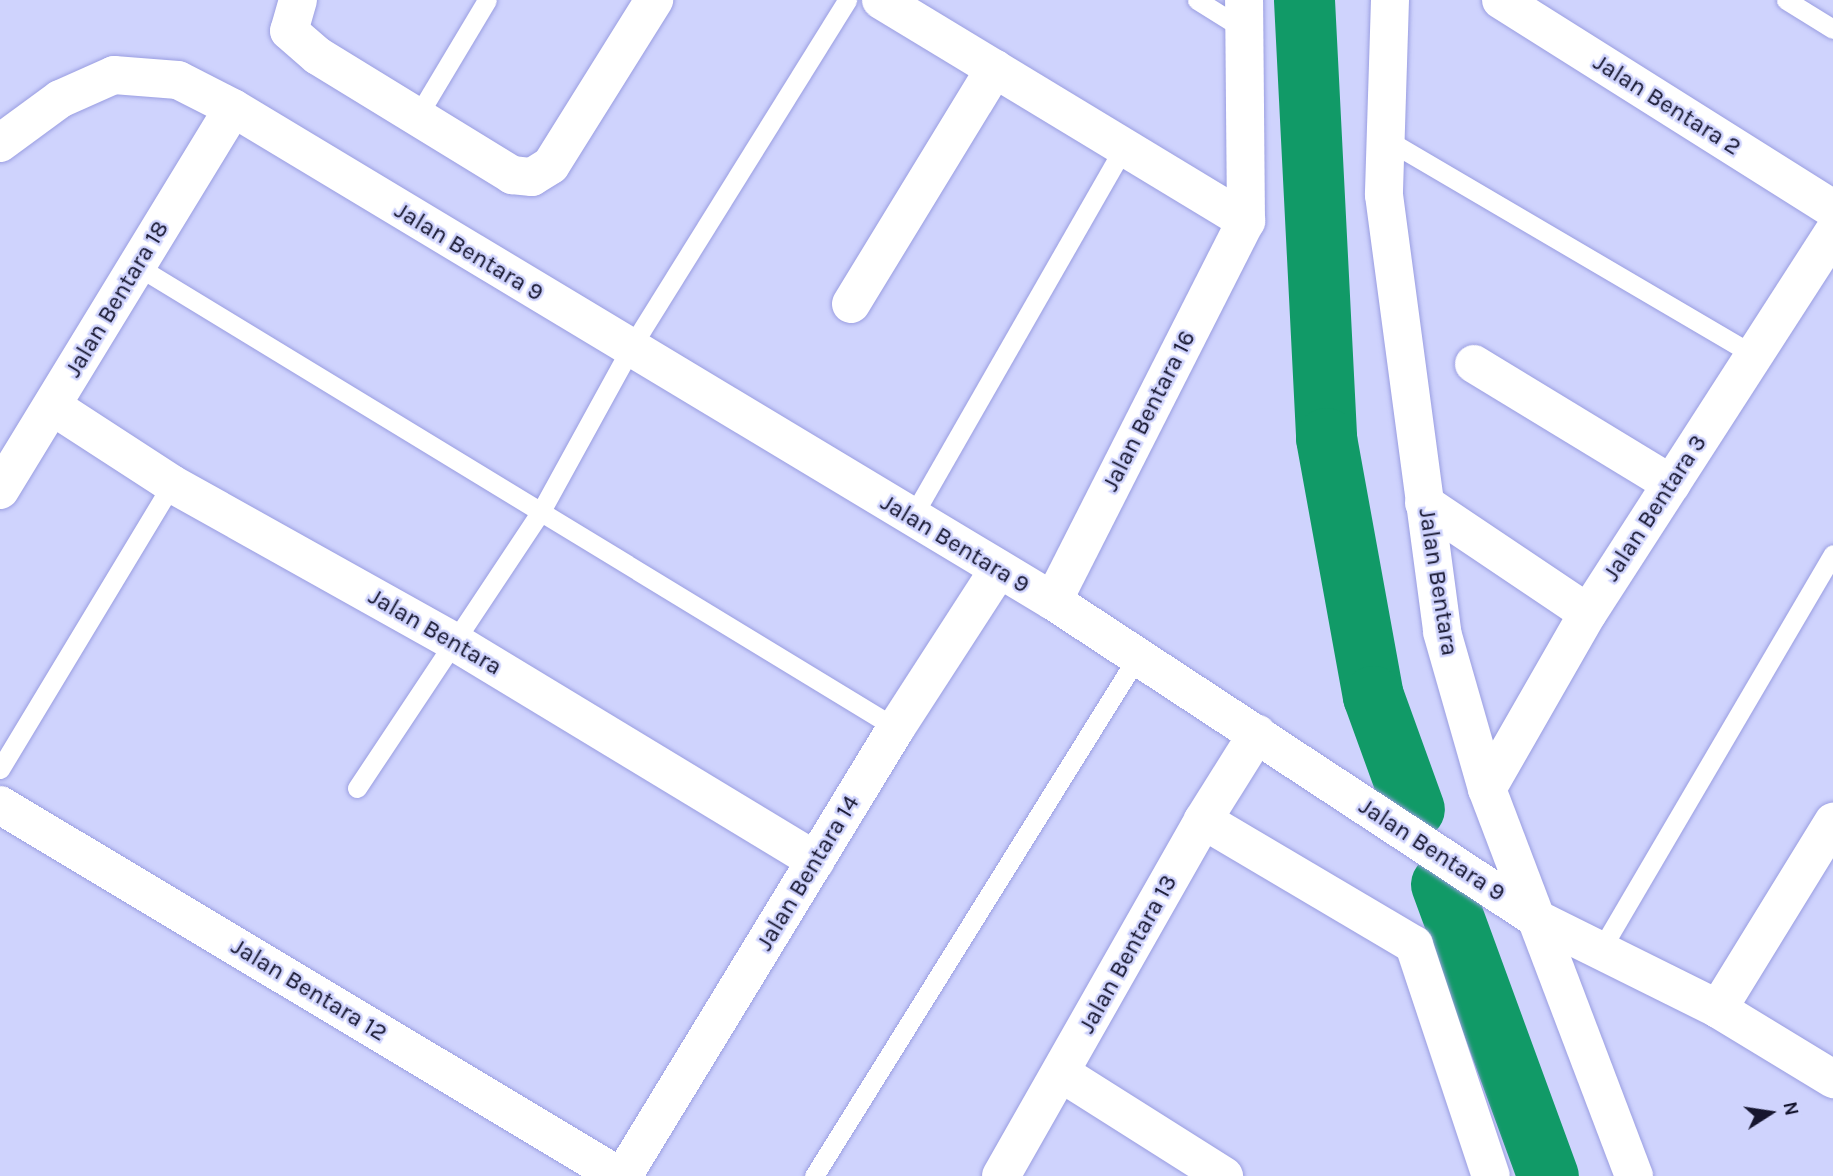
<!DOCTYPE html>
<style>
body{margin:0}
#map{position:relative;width:1833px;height:1176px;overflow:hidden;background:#cfd3fd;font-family:Karla,sans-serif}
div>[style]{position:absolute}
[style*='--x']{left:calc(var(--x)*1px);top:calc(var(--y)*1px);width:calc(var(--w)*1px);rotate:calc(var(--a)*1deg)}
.river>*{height:61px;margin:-30.5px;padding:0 30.5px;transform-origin:30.5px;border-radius:30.5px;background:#119a67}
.roads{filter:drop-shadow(0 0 2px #9a9ee1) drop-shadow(0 0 2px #9a9ee1)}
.service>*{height:19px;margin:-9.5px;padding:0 9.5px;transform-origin:9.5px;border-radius:9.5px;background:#fff}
.minor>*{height:38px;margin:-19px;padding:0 19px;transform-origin:19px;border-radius:19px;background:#fff}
span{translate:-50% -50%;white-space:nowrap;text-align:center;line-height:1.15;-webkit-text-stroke:5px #cfd3fd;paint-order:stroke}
.street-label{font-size:24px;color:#16162f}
.north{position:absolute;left:1735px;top:1078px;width:70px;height:70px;-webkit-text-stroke:5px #cfd3fd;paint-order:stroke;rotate:78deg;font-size:19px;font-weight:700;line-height:28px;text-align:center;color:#16162f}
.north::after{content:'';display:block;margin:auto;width:24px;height:32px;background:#16162f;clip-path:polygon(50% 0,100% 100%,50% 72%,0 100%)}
</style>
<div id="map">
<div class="river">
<div style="--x:1304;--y:0;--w:439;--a:87.1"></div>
<div style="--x:1326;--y:438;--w:262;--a:79.7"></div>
<div style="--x:1373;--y:696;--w:120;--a:70.1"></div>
<div style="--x:1441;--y:884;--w:311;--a:69.9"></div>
</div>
<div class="roads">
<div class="service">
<div style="--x:1197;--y:0;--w:57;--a:32"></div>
<div style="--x:1786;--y:0;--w:55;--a:31.7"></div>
<div style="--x:417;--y:117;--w:136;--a:-59.1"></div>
<div style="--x:1384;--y:138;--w:429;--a:30.4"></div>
<div style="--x:137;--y:266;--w:889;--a:31.33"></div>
<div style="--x:911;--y:519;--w:429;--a:-60.2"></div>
<div style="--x:0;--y:769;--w:333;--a:-58.9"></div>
<div style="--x:357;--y:788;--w:330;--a:-56.4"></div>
<div style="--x:540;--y:513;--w:187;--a:-61.2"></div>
<div style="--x:630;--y:349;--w:411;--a:-58.1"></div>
<div style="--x:1600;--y:951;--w:460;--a:-59.6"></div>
<div style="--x:814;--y:1176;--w:609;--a:-58.08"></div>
</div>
<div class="minor">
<div style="--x:298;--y:0;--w:32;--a:106"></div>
<div style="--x:289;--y:31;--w:38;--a:41"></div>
<div style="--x:318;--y:56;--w:228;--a:31.5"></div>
<div style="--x:512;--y:175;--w:20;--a:6"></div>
<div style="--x:532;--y:177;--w:22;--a:-32"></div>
<div style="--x:551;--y:165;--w:195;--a:-58"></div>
<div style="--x:881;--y:0;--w:427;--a:31.2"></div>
<div style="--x:1390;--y:0;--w:195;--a:91.8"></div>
<div style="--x:1384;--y:195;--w:441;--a:82.4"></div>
<div style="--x:1442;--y:632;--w:163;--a:74"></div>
<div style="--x:1487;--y:789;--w:414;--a:69.2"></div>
<div style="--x:1501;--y:0;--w:392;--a:32.2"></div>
<div style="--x:0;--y:143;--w:74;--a:-36.3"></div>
<div style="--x:60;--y:99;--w:59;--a:-24"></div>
<div style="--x:114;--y:75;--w:64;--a:4.5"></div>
<div style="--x:178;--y:80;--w:62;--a:27"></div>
<div style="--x:233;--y:108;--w:957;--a:31.02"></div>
<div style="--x:1053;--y:601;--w:579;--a:33.31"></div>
<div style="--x:1537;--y:919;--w:202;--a:26.4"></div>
<div style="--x:1718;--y:1009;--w:135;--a:31.3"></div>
<div style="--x:851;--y:304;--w:276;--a:-58.6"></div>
<div style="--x:1474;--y:364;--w:231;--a:31.3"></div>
<div style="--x:52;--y:406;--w:143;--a:33"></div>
<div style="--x:172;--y:484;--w:322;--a:29.2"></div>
<div style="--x:453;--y:641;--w:424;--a:31.2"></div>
<div style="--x:0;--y:490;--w:447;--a:-58.6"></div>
<div style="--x:1424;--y:503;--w:197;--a:33.9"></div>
<div style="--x:1053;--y:601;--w:426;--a:-63.1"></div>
<div style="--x:1246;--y:221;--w:221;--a:-90.5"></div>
<div style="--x:1487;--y:789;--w:203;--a:-60.2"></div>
<div style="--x:1588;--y:613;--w:452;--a:-57.2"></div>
<div style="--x:0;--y:805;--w:722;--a:30.94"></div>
<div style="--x:1203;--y:820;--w:245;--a:30.6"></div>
<div style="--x:1414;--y:945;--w:243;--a:71.6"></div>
<div style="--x:1718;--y:1009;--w:220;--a:-58.4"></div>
<div style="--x:1061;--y:1073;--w:193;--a:32.3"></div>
<div style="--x:623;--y:1176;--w:525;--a:-58.64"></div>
<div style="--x:896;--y:728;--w:186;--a:-57.1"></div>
<div style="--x:1001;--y:1176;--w:409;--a:-60.4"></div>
<div style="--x:1203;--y:820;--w:102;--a:-57.9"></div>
</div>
</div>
<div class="street-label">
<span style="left:1667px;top:105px;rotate:32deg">Jalan Bentara 2</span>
<span style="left:469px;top:252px;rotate:31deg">Jalan Bentara 9</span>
<span style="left:117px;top:299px;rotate:-59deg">Jalan Bentara 18</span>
<span style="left:1149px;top:411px;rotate:-63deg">Jalan Bentara 16</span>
<span style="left:1655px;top:508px;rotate:-57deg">Jalan Bentara 3</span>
<span style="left:955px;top:544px;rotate:31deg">Jalan Bentara 9</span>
<span style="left:1438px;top:582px;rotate:81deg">Jalan Bentara</span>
<span style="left:435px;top:632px;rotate:30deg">Jalan Bentara</span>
<span style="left:1432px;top:850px;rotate:33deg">Jalan Bentara 9</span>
<span style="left:808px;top:873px;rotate:-59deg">Jalan Bentara 14</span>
<span style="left:1128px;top:954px;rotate:-61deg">Jalan Bentara 13</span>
<span style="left:309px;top:990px;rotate:31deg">Jalan Bentara 12</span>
</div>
<div class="north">N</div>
</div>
